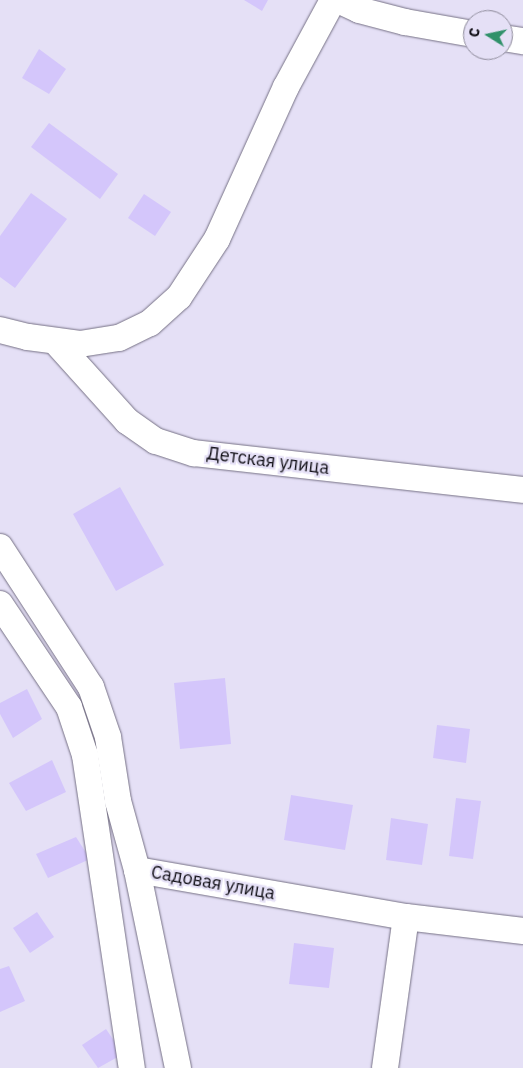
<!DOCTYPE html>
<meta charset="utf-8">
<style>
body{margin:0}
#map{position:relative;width:523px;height:1068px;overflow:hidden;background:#e5e0f6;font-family:"IBM Plex Sans",sans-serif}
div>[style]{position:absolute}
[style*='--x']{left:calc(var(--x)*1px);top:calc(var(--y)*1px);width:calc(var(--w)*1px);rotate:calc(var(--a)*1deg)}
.building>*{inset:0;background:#d4c6fb}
.roads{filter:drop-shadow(0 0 1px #767185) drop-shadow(0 0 1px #767185)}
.minor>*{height:26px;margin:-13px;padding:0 13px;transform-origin:13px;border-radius:13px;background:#fff}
span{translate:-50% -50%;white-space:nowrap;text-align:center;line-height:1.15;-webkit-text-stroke:4.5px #e5e0f6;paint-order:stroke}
.street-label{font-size:18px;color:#0f0d14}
.north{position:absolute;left:463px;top:10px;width:50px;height:50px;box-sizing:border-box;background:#e5e0f6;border:1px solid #8f8c9c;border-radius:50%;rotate:280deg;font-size:14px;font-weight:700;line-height:20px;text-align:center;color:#0f0d14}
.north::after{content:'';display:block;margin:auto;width:18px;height:22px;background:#30916a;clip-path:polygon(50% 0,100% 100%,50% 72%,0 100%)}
</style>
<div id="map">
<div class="building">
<div style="clip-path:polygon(244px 0,268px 0,262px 11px)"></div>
<div style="clip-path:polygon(39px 49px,66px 69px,49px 94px,22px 78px)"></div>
<div style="clip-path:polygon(49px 123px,118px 174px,100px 199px,31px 147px)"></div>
<div style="clip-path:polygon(31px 193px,67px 219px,15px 288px,0 277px,0 236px)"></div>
<div style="clip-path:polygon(144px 194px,171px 212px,155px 236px,128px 218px)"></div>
<div style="clip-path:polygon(120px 487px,164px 565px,116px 591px,73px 514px)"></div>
<div style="clip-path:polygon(225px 678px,231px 744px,180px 749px,174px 683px)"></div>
<div style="clip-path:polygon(27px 689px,42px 719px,13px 738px,0 714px,0 703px)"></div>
<div style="clip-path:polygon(437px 725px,470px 729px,466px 763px,433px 758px)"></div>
<div style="clip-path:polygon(52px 760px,66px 792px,26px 811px,9px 783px)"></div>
<div style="clip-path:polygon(291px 795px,353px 805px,345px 850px,284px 840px)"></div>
<div style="clip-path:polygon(456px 798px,481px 801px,473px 859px,449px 856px)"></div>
<div style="clip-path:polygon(391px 818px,428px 824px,422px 865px,386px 860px)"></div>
<div style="clip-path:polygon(76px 837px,90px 859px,48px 878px,36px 854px)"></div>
<div style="clip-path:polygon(37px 912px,54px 937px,30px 953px,13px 928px)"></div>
<div style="clip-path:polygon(294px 943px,334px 948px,329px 988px,289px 984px)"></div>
<div style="clip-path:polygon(9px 966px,25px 1001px,0 1012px,0 969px)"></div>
<div style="clip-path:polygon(106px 1029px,123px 1054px,98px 1068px,82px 1045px)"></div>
</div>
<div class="roads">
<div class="minor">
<div style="--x:338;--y:0;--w:23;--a:25"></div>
<div style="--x:359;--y:10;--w:48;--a:14.6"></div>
<div style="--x:405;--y:22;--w:69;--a:10"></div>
<div style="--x:503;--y:38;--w:20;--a:9"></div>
<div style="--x:0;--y:330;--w:29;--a:14"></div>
<div style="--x:28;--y:337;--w:52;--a:7.7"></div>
<div style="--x:80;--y:344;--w:39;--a:-9"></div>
<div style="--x:119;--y:338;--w:34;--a:-26"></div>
<div style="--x:150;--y:323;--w:39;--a:-42"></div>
<div style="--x:179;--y:297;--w:69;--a:-56.8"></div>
<div style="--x:217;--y:239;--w:167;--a:-65.6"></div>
<div style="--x:286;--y:87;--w:99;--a:-61.6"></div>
<div style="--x:55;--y:341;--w:108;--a:48"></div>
<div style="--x:127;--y:421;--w:35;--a:35"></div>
<div style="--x:156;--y:441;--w:40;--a:18"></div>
<div style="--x:194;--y:453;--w:331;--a:6.4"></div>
<div style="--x:0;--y:547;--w:167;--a:57"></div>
<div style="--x:91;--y:687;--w:53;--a:71.2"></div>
<div style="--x:108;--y:737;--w:65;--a:81.1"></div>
<div style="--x:118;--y:801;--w:72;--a:74.6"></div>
<div style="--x:137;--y:870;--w:202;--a:78.3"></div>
<div style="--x:0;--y:604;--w:124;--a:56.2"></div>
<div style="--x:69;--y:707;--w:51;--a:71.6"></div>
<div style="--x:85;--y:755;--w:317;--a:81.5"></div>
<div style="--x:137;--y:870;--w:273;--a:9.9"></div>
<div style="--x:406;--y:917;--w:118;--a:6.8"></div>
<div style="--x:385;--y:1068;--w:152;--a:-82.1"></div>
</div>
</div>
<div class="street-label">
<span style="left:268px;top:461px;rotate:7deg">Детская улица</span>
<span style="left:213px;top:883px;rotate:10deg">Садовая улица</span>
</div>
<div class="north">С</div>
</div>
